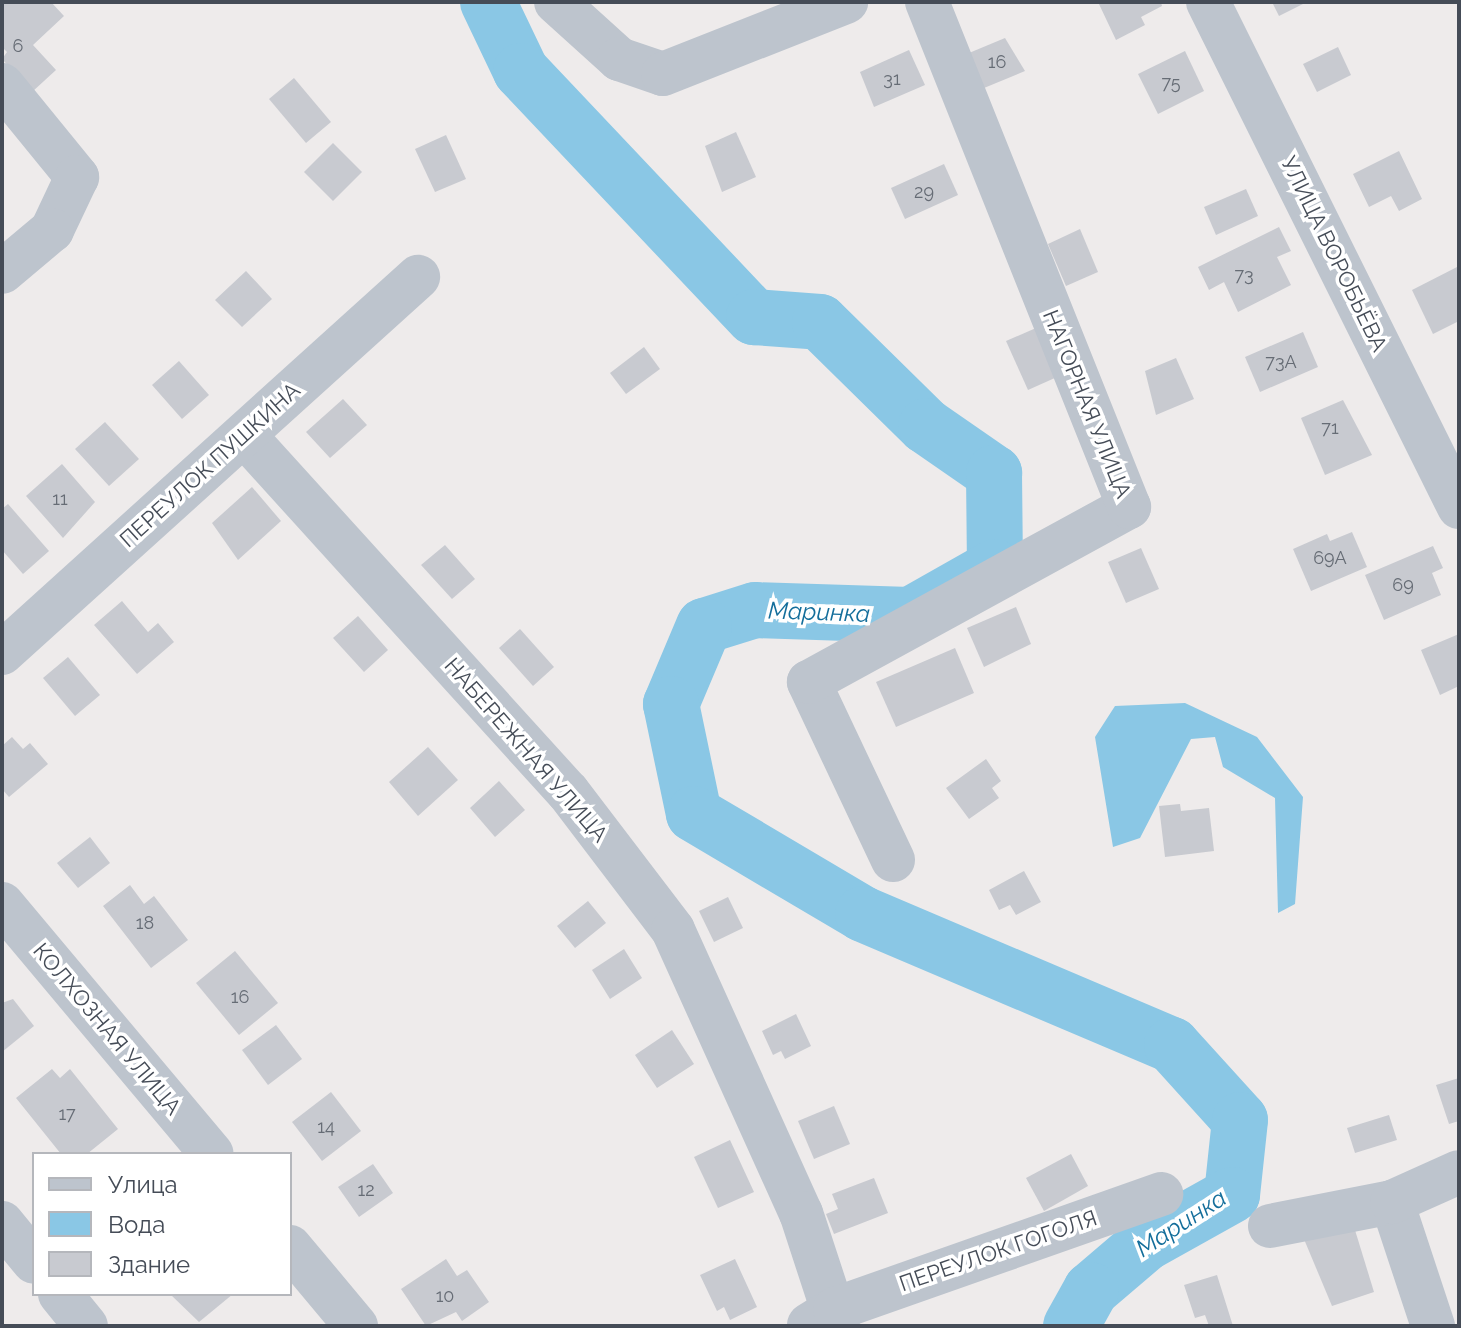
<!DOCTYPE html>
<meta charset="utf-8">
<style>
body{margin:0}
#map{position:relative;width:1461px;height:1328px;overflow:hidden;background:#eeebeb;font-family:Raleway,sans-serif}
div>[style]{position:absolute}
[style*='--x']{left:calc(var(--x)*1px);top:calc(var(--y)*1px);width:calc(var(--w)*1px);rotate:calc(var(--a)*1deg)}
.water>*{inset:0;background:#8ac7e5}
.river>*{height:56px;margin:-28px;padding:0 28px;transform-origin:28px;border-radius:28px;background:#8ac7e5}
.building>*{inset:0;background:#c8cad0}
.minor>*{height:44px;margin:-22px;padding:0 22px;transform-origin:22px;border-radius:22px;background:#bdc4cd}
span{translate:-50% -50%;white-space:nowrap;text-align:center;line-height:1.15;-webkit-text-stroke:7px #fff;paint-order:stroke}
.number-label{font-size:18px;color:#666c75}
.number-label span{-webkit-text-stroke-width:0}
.street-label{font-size:22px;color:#454c57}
.water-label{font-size:24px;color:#146e9b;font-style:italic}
.frame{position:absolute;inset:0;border:4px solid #454c57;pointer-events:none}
.legend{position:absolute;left:32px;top:1152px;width:260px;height:144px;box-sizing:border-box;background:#fff;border:2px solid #b5b7bc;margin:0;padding:10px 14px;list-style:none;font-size:24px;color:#454c57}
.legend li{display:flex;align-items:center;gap:16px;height:40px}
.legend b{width:40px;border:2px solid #b5b7bc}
</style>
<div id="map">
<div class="water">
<div style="clip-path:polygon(1185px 703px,1257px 737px,1303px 797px,1295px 904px,1278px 913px,1275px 798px,1223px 767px,1215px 737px,1191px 739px,1140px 838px,1113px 847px,1095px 737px,1115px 706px)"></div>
</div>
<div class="river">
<div style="--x:488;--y:2;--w:76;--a:64.4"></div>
<div style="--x:521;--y:71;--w:339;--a:46.6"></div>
<div style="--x:754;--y:317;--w:66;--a:4.3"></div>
<div style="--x:820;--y:322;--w:148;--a:44.5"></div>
<div style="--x:926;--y:426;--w:83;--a:34.7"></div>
<div style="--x:994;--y:473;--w:94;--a:89.4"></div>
<div style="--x:995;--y:567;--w:98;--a:150.5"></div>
<div style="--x:910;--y:615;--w:155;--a:-178.2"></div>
<div style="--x:755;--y:610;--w:53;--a:162.6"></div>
<div style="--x:704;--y:626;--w:85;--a:112.9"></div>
<div style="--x:671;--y:704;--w:112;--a:78.2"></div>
<div style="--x:694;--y:814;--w:196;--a:30.6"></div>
<div style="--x:863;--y:914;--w:336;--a:23"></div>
<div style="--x:1172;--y:1045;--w:101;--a:47.8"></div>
<div style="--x:1240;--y:1120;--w:75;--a:96.1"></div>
<div style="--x:1232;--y:1195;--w:98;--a:150.8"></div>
<div style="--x:1146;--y:1243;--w:72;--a:139.5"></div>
<div style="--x:1091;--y:1290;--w:41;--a:119.1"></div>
</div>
<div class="building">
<div style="clip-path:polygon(2px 2px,51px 2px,64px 16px,33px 45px,56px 70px,32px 92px,2px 59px,7px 52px,2px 47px)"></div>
<div style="clip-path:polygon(1098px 2px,1161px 2px,1162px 6px,1141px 17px,1145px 25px,1116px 40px)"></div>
<div style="clip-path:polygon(1272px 2px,1307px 2px,1279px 16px)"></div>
<div style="clip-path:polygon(1005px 38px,1025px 71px,984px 88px,969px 53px)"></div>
<div style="clip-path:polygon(1338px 47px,1351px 75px,1317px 92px,1303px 64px)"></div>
<div style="clip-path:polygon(909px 50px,925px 85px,874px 107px,860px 72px)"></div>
<div style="clip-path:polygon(1185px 51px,1204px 91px,1158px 114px,1138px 74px)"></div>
<div style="clip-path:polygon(294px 78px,331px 122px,306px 143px,269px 99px)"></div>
<div style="clip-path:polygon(736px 132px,756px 177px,722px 192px,705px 146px)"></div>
<div style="clip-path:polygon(446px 135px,466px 179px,435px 192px,415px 149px)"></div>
<div style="clip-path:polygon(333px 143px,362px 172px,333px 201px,304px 172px)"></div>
<div style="clip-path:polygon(1399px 151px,1422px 199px,1399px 211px,1391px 196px,1369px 207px,1353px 174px)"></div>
<div style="clip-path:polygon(944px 164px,958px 195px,905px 219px,891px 188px)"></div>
<div style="clip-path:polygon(1246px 189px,1258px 216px,1216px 235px,1204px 207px)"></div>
<div style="clip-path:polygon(1279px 227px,1291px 251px,1277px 257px,1291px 285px,1238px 312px,1224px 282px,1209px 290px,1198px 267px)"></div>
<div style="clip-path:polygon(1080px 229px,1098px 272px,1066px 286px,1048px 244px)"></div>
<div style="clip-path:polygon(1459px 266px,1459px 321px,1433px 334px,1412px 290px)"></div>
<div style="clip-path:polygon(246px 271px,272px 299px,242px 327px,215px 300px)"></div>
<div style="clip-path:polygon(1036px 328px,1057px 377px,1028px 390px,1006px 341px)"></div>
<div style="clip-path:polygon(1303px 332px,1318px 367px,1260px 392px,1245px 357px)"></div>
<div style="clip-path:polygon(644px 347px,660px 369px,626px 394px,610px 373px)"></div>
<div style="clip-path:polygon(1176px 358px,1194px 399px,1156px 415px,1145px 371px)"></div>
<div style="clip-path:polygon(179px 361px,209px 395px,182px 419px,152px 385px)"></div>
<div style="clip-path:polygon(343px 399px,367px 425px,330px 458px,306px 432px)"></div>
<div style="clip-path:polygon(1343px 400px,1372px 455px,1325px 475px,1301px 418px)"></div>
<div style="clip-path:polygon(105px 422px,139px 459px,109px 486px,75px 449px)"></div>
<div style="clip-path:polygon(62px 464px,95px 502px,63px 538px,26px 496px)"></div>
<div style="clip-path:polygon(252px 487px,281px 521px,238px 560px,212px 523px)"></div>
<div style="clip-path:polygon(8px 504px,49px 551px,23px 574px,2px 550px,2px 509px)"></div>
<div style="clip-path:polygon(1352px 532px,1367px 567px,1311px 591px,1293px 549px,1327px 534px,1330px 541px)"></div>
<div style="clip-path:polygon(445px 545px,475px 579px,452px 599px,421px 565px)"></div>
<div style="clip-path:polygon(1433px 546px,1443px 568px,1432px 573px,1441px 595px,1384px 620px,1365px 575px)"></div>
<div style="clip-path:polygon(1141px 548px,1159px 589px,1126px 603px,1108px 562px)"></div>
<div style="clip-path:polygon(122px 601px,148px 632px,158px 623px,174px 642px,137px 674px,94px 625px)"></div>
<div style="clip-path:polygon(1016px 607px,1031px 644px,984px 667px,967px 628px)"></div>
<div style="clip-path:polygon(358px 616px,388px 650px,364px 672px,333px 638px)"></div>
<div style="clip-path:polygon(520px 629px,554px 667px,533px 686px,499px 648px)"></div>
<div style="clip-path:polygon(1459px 634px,1459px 686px,1440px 695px,1421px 650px)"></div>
<div style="clip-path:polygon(955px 648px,974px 693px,896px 727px,876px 682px)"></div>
<div style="clip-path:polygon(68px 657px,100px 695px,75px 716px,43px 678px)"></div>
<div style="clip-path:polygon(12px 737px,23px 749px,30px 743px,48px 764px,9px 797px,2px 789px,2px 746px)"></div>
<div style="clip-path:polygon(428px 747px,458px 780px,418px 816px,389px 782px)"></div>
<div style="clip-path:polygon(986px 759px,1001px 781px,992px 788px,999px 798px,969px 819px,946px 788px)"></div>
<div style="clip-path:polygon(499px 781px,525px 810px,495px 837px,470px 808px)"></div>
<div style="clip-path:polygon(1180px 804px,1181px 811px,1209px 808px,1214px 851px,1165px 857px,1159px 806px)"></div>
<div style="clip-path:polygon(90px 837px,110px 863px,78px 888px,57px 863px)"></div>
<div style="clip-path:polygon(1024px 871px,1041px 902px,1016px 915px,1010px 905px,999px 910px,989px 890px)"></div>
<div style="clip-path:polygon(130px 885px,144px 904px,154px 896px,188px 940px,151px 968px,103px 906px)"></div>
<div style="clip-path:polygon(728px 897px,743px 928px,714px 942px,699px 911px)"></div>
<div style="clip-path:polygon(588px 901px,606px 923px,575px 948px,557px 926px)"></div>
<div style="clip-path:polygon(624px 949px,642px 978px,610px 999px,592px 970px)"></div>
<div style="clip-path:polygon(235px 951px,278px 1003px,239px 1035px,196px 983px)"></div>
<div style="clip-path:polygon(13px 999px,34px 1026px,2px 1052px,2px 1003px)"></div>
<div style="clip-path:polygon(796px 1014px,811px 1046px,785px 1059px,781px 1051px,773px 1055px,762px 1031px)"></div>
<div style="clip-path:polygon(276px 1025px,302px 1059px,268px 1085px,242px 1050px)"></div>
<div style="clip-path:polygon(672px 1030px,694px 1064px,657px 1088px,635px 1055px)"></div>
<div style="clip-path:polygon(52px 1069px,60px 1078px,70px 1069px,118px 1129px,87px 1154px,61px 1154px,16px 1098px)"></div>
<div style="clip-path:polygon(1459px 1078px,1459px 1121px,1449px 1124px,1436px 1085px)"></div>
<div style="clip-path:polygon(331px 1092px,361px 1131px,322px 1161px,292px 1122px)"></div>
<div style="clip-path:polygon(834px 1106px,850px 1144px,814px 1159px,798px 1121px)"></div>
<div style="clip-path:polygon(1389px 1115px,1397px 1140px,1355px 1153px,1347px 1128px)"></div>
<div style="clip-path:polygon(730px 1140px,754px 1192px,718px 1208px,694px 1157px)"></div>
<div style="clip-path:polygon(1071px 1154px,1088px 1186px,1044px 1211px,1026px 1178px)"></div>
<div style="clip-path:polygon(373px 1164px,393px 1193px,359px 1217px,338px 1187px)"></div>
<div style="clip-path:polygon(874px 1178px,888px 1213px,834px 1234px,826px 1214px,838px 1209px,832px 1194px)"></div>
<div style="clip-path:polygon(1351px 1217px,1374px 1292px,1332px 1306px,1301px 1232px)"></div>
<div style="clip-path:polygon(446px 1259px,457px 1276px,467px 1270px,489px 1302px,462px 1321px,456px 1312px,426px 1326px,401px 1289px)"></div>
<div style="clip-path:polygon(735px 1259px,757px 1307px,730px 1320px,724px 1307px,717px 1311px,700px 1275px)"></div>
<div style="clip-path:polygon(1217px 1275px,1233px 1326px,1209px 1326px,1205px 1315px,1195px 1318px,1184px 1285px)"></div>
<div style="clip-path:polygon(170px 1294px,233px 1294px,199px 1322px)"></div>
</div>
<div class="minor">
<div style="--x:556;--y:2;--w:85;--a:42.1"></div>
<div style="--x:619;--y:59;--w:46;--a:18.8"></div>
<div style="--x:663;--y:74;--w:197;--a:-21.5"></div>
<div style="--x:1208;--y:2;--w:564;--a:63.57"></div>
<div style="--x:2;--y:85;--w:119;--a:50.8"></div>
<div style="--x:77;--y:177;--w:59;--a:115.3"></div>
<div style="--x:52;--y:230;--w:65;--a:140"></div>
<div style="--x:244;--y:435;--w:482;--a:47.8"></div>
<div style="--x:568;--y:792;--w:173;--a:52.7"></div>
<div style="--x:673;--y:930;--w:311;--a:65.7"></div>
<div style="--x:801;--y:1213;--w:119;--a:71.9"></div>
<div style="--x:2;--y:653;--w:561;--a:-42.11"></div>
<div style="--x:893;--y:860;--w:197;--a:-115.3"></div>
<div style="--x:809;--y:682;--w:365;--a:-28.7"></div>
<div style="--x:1129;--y:507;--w:544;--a:-111.8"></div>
<div style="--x:2;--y:904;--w:326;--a:50"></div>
<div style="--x:1392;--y:1202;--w:131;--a:71.7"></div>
<div style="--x:2;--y:1223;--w:50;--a:50.6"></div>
<div style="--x:1270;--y:1226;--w:124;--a:-11.1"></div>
<div style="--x:1392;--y:1202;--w:73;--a:-24.1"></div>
<div style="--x:290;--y:1247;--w:103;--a:50.1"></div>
<div style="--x:60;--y:1294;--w:41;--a:50.9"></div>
<div style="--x:809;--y:1325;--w:31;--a:-32"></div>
<div style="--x:835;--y:1309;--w:346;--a:-19.4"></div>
</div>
<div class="number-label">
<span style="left:18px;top:46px">6</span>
<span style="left:997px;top:62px">16</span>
<span style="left:892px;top:79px">31</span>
<span style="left:1171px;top:83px">75</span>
<span style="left:924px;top:192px">29</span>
<span style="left:1244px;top:275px">73</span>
<span style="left:1281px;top:362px">73А</span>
<span style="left:1330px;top:428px">71</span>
<span style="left:60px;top:499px">11</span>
<span style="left:1330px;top:558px">69А</span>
<span style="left:1403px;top:585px">69</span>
<span style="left:145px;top:923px">18</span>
<span style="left:240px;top:997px">16</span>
<span style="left:67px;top:1114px">17</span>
<span style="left:326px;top:1127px">14</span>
<span style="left:366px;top:1190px">12</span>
<span style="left:445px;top:1296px">10</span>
</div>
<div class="street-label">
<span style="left:1334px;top:254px;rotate:64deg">УЛИЦА ВОРОБЬЁВА</span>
<span style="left:1087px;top:404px;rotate:68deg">НАГОРНАЯ УЛИЦА</span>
<span style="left:210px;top:465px;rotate:-42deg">ПЕРЕУЛОК ПУШКИНА</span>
<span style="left:526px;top:750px;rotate:49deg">НАБЕРЕЖНАЯ УЛИЦА</span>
<span style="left:107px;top:1029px;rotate:50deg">КОЛХОЗНАЯ УЛИЦА</span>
<span style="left:998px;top:1251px;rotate:-19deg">ПЕРЕУЛОК ГОГОЛЯ</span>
</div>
<div class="water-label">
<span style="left:819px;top:612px;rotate:2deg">Маринка</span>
<span style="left:1181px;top:1223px;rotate:-33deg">Маринка</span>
</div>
<div class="frame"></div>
<ul class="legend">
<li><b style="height:10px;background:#bdc4cd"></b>Улица</li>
<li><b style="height:22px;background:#8ac7e5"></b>Вода</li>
<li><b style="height:22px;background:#c8cad0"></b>Здание</li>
</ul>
</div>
